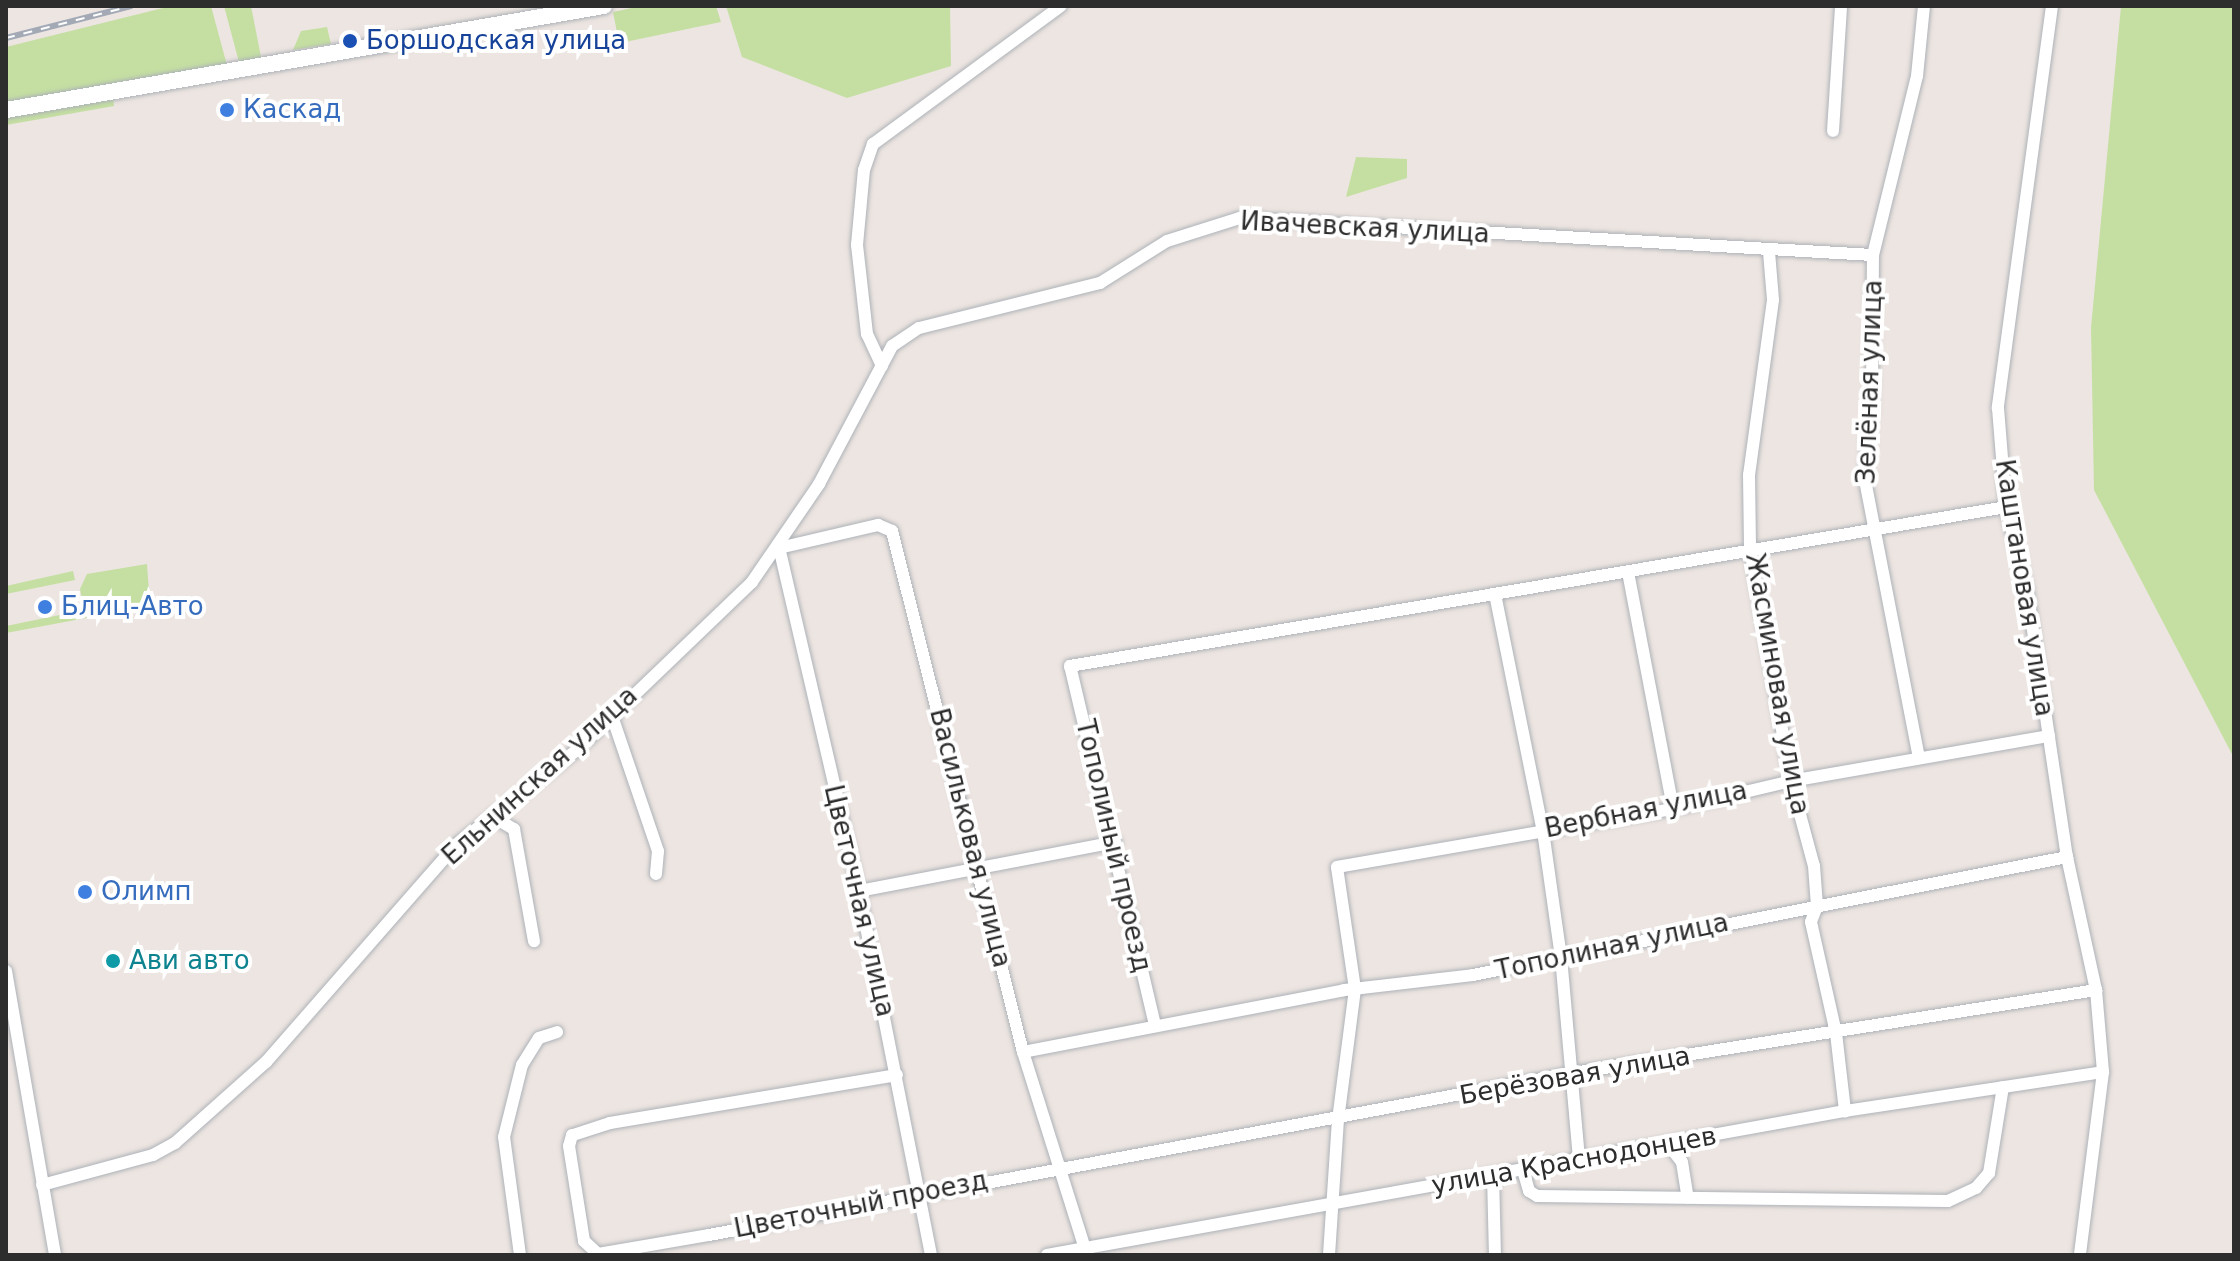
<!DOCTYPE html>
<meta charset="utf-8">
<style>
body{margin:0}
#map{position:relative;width:2240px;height:1261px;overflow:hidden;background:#ede5e1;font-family:"DejaVu Sans",sans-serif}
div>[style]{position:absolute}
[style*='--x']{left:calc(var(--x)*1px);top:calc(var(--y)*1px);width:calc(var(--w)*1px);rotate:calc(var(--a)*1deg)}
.green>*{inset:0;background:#c5dfa2}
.roads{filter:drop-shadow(0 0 2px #adb2b8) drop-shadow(0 0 2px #adb2b8)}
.street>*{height:12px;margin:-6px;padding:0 6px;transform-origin:6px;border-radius:6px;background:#fff}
.secondary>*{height:16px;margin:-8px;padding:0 8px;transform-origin:8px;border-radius:8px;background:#fff}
.rail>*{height:6px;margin-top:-3px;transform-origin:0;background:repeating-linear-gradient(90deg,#fff 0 9px,#a3aab6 0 18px);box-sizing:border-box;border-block:2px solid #a3aab6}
.dots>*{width:22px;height:22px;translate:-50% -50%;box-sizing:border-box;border:4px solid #fff;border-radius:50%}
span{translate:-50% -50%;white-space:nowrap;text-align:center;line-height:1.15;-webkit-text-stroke:8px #fff;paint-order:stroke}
.transit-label{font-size:26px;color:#164399}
.left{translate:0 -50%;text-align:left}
.shop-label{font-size:26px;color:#366cbe}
.street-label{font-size:26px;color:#2d2d2d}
.culture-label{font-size:26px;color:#0d838f}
.frame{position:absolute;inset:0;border:8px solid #2d2d2d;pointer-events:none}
</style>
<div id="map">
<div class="green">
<div style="clip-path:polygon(171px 6px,211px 6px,228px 69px,6px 106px,6px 47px)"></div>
<div style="clip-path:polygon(224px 6px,251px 6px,262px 62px,240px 66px)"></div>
<div style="clip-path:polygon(641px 6px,716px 6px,721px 22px,625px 42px,620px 48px,613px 12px)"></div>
<div style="clip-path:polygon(726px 6px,950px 6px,951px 66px,847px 98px,742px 57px)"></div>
<div style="clip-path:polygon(2121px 6px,2234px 6px,2234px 758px,2094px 490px,2091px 328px)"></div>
<div style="clip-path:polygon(327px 27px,331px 44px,293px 50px,301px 31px)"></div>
<div style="clip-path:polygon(113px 97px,114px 106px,6px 125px,6px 116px)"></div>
<div style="clip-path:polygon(1356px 157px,1407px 159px,1407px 178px,1346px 197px)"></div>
<div style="clip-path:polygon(147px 564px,150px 606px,6px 633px,6px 626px,84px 610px,80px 589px,87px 574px)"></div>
<div style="clip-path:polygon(73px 571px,75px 580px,6px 594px,6px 586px)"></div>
</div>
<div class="roads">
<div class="street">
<div style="--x:2052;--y:6;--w:406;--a:97.7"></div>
<div style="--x:1998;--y:408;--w:99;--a:85.4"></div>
<div style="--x:2006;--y:507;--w:86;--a:75.8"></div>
<div style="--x:2027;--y:590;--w:270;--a:81.5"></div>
<div style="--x:2067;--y:857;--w:136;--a:77.7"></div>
<div style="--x:2096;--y:990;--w:82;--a:85.1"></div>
<div style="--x:2103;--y:1072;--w:184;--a:97.2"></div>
<div style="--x:1833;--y:131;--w:125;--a:-86.3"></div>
<div style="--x:1769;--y:252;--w:48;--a:85.2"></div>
<div style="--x:1773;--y:300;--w:177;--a:97.8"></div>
<div style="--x:1749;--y:475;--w:73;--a:89.2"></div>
<div style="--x:1750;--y:548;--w:237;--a:80"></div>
<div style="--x:1791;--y:781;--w:88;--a:74.9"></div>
<div style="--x:1814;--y:866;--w:40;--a:85.7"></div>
<div style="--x:1817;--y:906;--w:17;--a:111"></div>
<div style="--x:1811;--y:922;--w:114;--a:77.3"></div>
<div style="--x:1836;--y:1033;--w:79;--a:83.4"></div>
<div style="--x:882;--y:366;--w:35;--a:-115"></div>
<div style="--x:867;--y:334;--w:90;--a:-96.4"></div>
<div style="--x:857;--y:245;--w:75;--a:-84.7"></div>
<div style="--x:864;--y:170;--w:28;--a:-71"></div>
<div style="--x:873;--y:144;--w:233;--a:-36.3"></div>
<div style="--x:1628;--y:572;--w:241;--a:79.2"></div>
<div style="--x:1495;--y:594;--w:242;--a:78.6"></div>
<div style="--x:1543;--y:831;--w:127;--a:81.9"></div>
<div style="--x:1561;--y:957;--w:203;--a:84.9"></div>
<div style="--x:612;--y:716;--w:143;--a:71.2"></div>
<div style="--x:658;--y:851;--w:23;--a:95"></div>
<div style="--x:1919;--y:758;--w:283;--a:-101"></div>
<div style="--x:1865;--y:480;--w:86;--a:-85.3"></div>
<div style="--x:1872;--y:394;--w:139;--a:-89.6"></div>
<div style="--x:1873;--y:255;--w:184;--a:-76.2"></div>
<div style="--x:1917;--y:76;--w:70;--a:-84.3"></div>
<div style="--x:492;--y:816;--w:26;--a:31"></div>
<div style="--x:514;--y:829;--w:114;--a:79.9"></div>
<div style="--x:859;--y:891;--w:261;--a:-10.8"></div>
<div style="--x:6;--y:971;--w:288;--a:80.2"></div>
<div style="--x:1155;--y:1025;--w:369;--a:-103.3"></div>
<div style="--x:1070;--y:666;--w:949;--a:-9.64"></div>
<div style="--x:1023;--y:1052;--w:327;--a:-10.9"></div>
<div style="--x:1344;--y:990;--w:130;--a:-6.6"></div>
<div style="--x:1473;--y:975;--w:606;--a:-11.24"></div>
<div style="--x:897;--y:1075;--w:291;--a:170.5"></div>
<div style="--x:610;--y:1123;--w:40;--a:162"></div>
<div style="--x:572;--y:1135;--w:11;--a:105"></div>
<div style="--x:569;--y:1146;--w:96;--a:81"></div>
<div style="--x:584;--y:1241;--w:19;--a:43"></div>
<div style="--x:598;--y:1254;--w:113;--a:-9.7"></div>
<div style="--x:709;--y:1235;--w:879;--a:-10.62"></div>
<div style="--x:1573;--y:1073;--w:530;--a:-9.02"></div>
<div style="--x:1667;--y:1143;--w:24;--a:52"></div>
<div style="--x:1682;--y:1162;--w:36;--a:81"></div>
<div style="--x:1523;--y:1170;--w:22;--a:74"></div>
<div style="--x:1529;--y:1191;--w:9;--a:32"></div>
<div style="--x:1537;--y:1196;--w:411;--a:0.7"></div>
<div style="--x:1948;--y:1201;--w:31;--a:-25"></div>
<div style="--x:1976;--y:1188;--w:20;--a:-49"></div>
<div style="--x:1989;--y:1173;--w:87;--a:-80.8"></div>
<div style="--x:1493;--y:1175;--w:80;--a:88.6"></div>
<div style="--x:42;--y:1185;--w:115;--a:-15.1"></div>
<div style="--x:153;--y:1155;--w:25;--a:-29"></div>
<div style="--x:175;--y:1143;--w:122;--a:-41.7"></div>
<div style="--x:266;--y:1062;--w:288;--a:-48.8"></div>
<div style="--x:456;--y:845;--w:155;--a:-38.2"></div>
<div style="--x:578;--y:749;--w:241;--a:-43.8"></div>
<div style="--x:752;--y:582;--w:119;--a:-55.6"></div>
<div style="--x:819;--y:484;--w:156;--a:-62.1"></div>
<div style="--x:892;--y:346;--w:32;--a:-34"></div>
<div style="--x:919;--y:328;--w:187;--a:-14"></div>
<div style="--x:1100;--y:283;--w:79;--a:-32.1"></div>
<div style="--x:1167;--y:241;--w:77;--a:-17.5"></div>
<div style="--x:1240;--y:218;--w:634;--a:3.35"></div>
<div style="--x:520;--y:1255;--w:119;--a:-97.7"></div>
<div style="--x:504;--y:1137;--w:74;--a:-76"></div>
<div style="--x:522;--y:1065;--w:32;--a:-58"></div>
<div style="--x:539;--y:1038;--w:19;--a:-18"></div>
<div style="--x:931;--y:1255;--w:371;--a:-101.2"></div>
<div style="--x:859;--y:891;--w:352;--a:-103.1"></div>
<div style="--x:779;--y:548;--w:102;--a:-13.1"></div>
<div style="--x:878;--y:525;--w:15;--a:23"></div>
<div style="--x:892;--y:531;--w:537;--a:75.89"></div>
<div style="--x:1023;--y:1052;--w:213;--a:72.5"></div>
<div style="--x:1047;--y:1255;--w:811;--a:-10.23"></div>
<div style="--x:1845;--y:1111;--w:261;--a:-8.6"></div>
<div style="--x:1329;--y:1255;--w:135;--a:-86.2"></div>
<div style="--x:1338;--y:1120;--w:132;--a:-82.6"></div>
<div style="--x:1355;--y:989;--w:123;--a:-98.4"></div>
<div style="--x:1337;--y:867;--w:341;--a:-9.8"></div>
<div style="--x:1673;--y:809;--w:121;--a:-13.3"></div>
<div style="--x:1791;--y:781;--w:262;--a:-9.9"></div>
</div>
<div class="secondary">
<div style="--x:6;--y:110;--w:607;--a:-9.87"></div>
</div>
</div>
<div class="rail">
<div style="--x:6;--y:38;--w:130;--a:-14.3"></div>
</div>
<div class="dots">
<div style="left:350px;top:41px;background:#1a4fb4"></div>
<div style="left:227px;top:110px;background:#3f7fe0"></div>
<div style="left:45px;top:607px;background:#3f7fe0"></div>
<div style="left:85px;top:892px;background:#3f7fe0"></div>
<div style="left:113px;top:961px;background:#0f9aa8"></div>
</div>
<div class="transit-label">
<span class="left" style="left:366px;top:41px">Боршодская улица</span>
</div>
<div class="shop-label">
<span class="left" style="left:243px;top:110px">Каскад</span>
<span class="left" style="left:61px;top:607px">Блиц-Авто</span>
<span class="left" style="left:101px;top:892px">Олимп</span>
</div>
<div class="street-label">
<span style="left:1365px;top:228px;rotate:3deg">Ивачевская улица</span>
<span style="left:1870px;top:382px;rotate:-88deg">Зелёная улица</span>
<span style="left:2024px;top:588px;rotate:81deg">Каштановая улица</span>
<span style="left:1777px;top:684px;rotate:80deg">Жасминовая улица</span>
<span style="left:540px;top:776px;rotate:-42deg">Ельнинская улица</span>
<span style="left:1646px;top:810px;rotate:-11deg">Вербная улица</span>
<span style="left:970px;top:838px;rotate:76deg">Васильковая улица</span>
<span style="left:1113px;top:846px;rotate:77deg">Тополиный проезд</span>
<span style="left:859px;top:901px;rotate:77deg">Цветочная улица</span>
<span style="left:1612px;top:947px;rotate:-12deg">Тополиная улица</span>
<span style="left:1575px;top:1076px;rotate:-10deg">Берёзовая улица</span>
<span style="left:1574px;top:1161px;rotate:-10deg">улица Краснодонцев</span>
<span style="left:861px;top:1205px;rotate:-11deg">Цветочный проезд</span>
</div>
<div class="culture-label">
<span class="left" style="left:129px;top:961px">Ави авто</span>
</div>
<div class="frame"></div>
</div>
